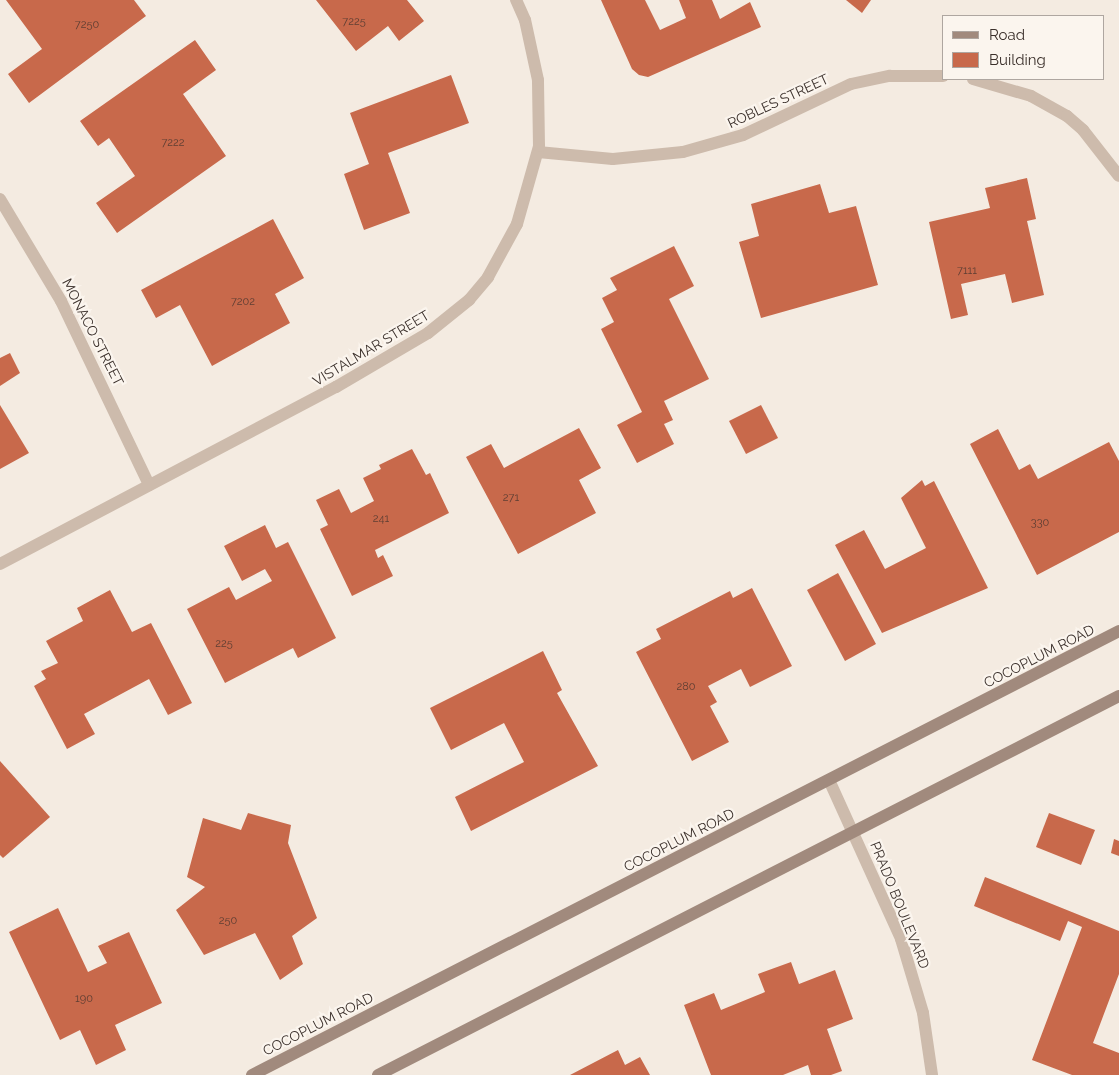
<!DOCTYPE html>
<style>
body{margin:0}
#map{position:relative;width:1119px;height:1075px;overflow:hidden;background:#f4ebe1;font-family:Raleway,sans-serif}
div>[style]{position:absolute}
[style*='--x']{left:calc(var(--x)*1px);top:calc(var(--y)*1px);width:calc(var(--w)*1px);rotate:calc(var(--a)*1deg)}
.building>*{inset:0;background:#c8694b}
.street>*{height:12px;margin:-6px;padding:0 6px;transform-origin:6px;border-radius:6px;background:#cdbbac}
.secondary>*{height:12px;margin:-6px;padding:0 6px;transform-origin:6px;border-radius:6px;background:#a18a7d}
span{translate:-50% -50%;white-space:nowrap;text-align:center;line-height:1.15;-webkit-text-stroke:4.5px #fbf5ee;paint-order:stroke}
.number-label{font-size:11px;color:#5e3e33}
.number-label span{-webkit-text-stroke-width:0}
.street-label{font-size:14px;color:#3b302b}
.legend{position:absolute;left:942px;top:15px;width:162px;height:65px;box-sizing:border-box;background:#fbf5ee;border:1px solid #aea6a0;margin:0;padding:6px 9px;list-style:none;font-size:15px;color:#3b302b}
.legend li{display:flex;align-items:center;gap:10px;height:25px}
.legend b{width:25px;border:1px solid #aea6a0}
</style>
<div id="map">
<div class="building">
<div style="clip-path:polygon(6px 0,134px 0,146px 16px,29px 103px,8px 74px,42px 49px)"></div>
<div style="clip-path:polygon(316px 0,407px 0,424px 21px,399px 41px,388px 26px,356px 51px)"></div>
<div style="clip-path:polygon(601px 0,645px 0,660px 30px,686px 18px,679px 0,712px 0,720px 19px,750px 2px,761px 27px,648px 77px,639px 75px,632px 69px)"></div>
<div style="clip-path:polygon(846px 0,871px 0,862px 13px)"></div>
<div style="clip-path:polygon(195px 40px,216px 70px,183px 94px,226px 156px,117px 233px,96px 203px,135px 176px,109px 138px,98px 146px,80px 121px)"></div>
<div style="clip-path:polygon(451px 75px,469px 123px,388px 153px,410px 213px,364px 230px,344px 174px,369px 164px,350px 113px)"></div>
<div style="clip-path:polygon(1027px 178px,1036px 219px,1027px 221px,1044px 295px,1012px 303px,1005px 274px,961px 284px,968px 315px,951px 319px,929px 222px,990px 208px,985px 188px)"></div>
<div style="clip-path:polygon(820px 184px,829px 213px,856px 206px,878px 285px,761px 318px,739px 242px,759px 236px,751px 204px)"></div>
<div style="clip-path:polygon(273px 219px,304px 278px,275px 294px,290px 323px,212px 366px,180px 305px,156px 318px,141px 290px)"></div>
<div style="clip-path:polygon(674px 246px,694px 286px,669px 299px,709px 379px,664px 401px,673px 420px,664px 424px,674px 444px,637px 463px,617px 425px,642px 412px,601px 329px,614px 322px,602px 298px,617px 290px,610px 278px)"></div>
<div style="clip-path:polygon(10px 353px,20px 373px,0 386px,0 358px)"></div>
<div style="clip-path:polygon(0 405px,29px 453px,0 469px)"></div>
<div style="clip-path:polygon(761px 405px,778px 438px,746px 454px,729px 421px)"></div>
<div style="clip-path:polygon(579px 428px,601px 468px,579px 480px,596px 513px,518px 554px,466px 457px,491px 444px,504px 468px)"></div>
<div style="clip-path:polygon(998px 429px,1019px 470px,1030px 464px,1038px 479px,1109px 442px,1119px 461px,1119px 532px,1037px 575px,970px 444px)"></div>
<div style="clip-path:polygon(412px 449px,426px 475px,430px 473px,449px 513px,375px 550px,378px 558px,383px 555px,393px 576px,352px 596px,320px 529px,328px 525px,316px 500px,339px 489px,351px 513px,374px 501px,363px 478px,381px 469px,379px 465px)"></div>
<div style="clip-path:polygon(922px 480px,925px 486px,934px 481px,988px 588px,882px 633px,835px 545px,864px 530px,885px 569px,926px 548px,901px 498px)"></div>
<div style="clip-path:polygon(265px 525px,276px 548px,288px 542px,336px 638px,298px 658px,293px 648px,225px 683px,187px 609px,229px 587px,236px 600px,272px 581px,265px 569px,242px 581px,224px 546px)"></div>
<div style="clip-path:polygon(838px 573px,876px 644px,845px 661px,807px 590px)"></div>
<div style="clip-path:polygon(752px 588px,792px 666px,750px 687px,741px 669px,708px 686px,717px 702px,710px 706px,729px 742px,692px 761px,636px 652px,661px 639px,656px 629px,730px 591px,733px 598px)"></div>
<div style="clip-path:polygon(110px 590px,132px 632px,151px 623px,192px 703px,168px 715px,149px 679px,84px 714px,95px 734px,67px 749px,34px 686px,46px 679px,41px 671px,58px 663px,46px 641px,83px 621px,77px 608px)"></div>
<div style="clip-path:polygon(543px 651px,562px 690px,557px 693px,598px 766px,471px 831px,455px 797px,524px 762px,504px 723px,451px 750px,430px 708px)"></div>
<div style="clip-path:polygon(0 761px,50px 817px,3px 858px,0 855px)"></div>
<div style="clip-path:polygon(248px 813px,291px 825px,288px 843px,317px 918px,292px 936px,303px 964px,280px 980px,255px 933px,204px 955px,176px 910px,205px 887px,187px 877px,203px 818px,241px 830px)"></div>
<div style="clip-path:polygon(1049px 813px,1095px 830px,1081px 865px,1036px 847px)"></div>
<div style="clip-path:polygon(1114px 839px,1119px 841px,1119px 856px,1111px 853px)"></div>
<div style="clip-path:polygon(985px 877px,1119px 931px,1119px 974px,1093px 1043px,1119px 1053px,1119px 1075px,1072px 1075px,1032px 1060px,1082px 927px,1068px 921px,1060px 941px,974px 906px)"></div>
<div style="clip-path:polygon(58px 908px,88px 972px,107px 963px,98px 946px,129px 932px,162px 1003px,115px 1025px,126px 1050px,96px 1065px,80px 1030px,60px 1040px,9px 932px)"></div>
<div style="clip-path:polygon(791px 962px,799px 984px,835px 970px,853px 1019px,827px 1029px,842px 1071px,831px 1075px,811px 1075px,808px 1065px,783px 1075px,711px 1075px,684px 1005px,714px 993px,721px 1010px,765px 992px,758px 974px)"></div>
<div style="clip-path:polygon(618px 1050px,625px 1065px,640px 1057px,650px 1075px,570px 1075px)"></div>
</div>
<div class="street">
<div style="--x:973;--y:79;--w:60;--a:16.3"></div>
<div style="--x:1031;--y:96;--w:41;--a:29.1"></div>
<div style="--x:1067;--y:116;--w:21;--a:41"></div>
<div style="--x:1083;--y:130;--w:58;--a:52"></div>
<div style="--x:538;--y:152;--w:75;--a:5.3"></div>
<div style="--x:613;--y:159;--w:70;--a:-5.7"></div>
<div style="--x:683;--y:152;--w:62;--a:-15.8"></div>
<div style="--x:743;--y:135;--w:119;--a:-25.3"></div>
<div style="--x:851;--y:84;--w:40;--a:-12"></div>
<div style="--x:890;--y:76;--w:53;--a:0"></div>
<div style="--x:0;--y:199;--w:119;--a:59.1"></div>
<div style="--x:61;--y:301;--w:204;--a:64.4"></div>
<div style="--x:0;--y:564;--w:380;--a:-27.8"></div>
<div style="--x:336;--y:387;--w:107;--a:-30.4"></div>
<div style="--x:428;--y:333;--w:53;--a:-38.8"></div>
<div style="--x:469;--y:300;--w:30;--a:-50"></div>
<div style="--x:488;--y:277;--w:60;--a:-61.3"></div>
<div style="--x:517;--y:224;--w:81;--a:-74.2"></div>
<div style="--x:539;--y:146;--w:66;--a:-90.9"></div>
<div style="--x:538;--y:80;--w:61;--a:-102.2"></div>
<div style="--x:525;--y:20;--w:22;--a:-114"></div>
<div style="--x:829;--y:780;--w:175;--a:65.6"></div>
<div style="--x:901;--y:939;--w:77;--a:73.4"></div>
<div style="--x:923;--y:1013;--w:63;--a:81.7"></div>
</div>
<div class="secondary">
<div style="--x:252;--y:1075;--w:974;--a:-27.12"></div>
<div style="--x:378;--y:1075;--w:832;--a:-27.09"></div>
</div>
<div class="number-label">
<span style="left:354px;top:22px">7225</span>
<span style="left:87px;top:25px">7250</span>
<span style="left:173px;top:143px">7222</span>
<span style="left:967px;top:271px">7111</span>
<span style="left:243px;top:302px">7202</span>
<span style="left:511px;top:498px">271</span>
<span style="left:381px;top:519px">241</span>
<span style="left:1040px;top:523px">330</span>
<span style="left:224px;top:644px">225</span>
<span style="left:686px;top:687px">280</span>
<span style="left:228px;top:921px">250</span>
<span style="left:84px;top:999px">190</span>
</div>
<div class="street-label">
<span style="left:778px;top:101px;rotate:-25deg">ROBLES STREET</span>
<span style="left:93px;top:332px;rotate:63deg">MONACO STREET</span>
<span style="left:371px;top:348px;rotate:-31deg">VISTALMAR STREET</span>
<span style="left:1039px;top:656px;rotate:-27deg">COCOPLUM ROAD</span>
<span style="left:679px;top:840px;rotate:-27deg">COCOPLUM ROAD</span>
<span style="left:900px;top:905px;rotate:68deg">PRADO BOULEVARD</span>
<span style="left:318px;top:1024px;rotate:-27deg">COCOPLUM ROAD</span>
</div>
<ul class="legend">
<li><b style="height:6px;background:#a18a7d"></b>Road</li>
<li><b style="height:14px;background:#c8694b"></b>Building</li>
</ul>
</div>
